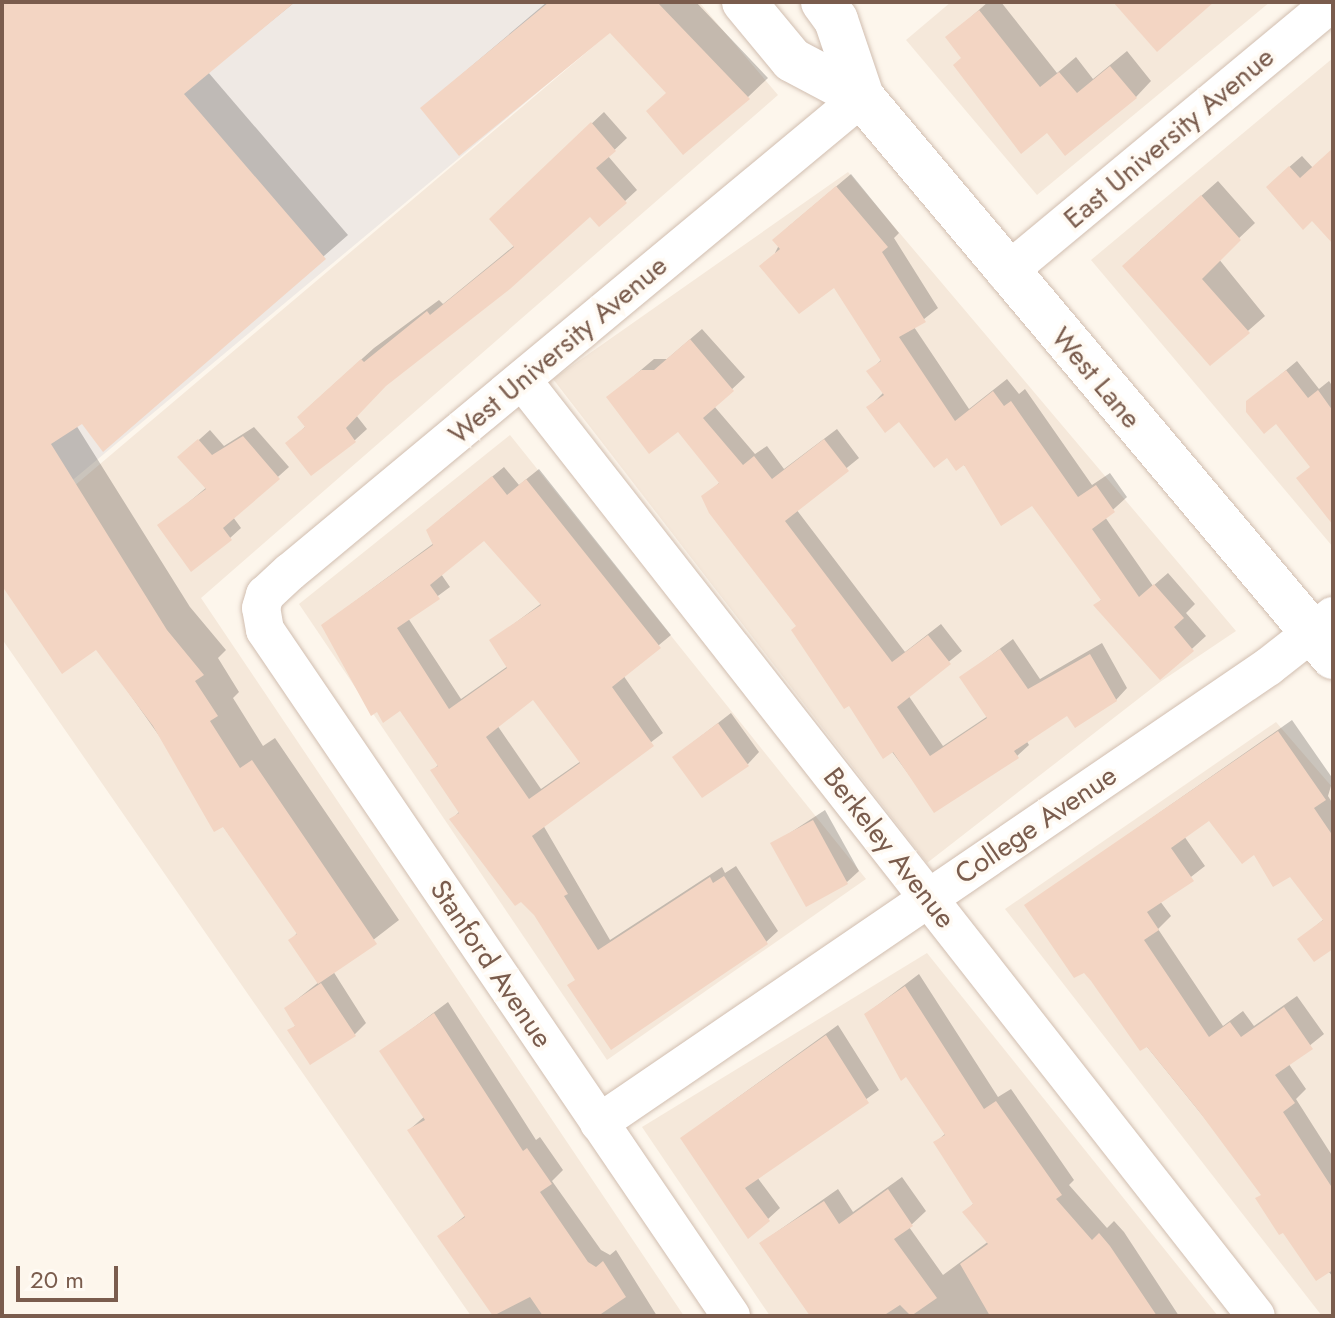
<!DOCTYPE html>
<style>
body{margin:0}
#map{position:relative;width:1335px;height:1318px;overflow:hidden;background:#fdf6ec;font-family:Jost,sans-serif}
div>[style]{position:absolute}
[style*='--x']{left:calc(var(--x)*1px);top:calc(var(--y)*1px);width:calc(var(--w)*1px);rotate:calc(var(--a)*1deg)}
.residential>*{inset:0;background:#f5e8da}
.industrial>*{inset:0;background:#efe9e4}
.shadow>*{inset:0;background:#0003}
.building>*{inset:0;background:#f3d5c3}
.roads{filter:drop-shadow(0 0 2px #d1beb0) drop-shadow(0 0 2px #d1beb0)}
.street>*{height:38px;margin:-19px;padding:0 19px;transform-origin:19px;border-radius:19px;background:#fff}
.secondary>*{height:44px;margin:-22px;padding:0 22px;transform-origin:22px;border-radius:22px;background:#fff}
span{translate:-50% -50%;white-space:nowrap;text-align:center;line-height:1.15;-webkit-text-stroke:7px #fffaf3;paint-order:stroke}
.street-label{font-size:28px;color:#7a5c4d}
.frame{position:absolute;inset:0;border:4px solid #7a5c4d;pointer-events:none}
.scale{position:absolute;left:16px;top:1266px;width:102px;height:36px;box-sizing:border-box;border:4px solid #7a5c4d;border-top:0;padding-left:10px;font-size:24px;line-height:28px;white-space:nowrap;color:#7a5c4d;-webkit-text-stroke:6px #fffaf3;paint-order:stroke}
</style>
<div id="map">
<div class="residential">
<div style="clip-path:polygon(646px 2px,699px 2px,778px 95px,201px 598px,684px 1316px,471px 1316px,2px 639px,2px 547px)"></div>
<div style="clip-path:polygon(951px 2px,1270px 2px,1037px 195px,906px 40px)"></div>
<div style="clip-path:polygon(1333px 58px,1333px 547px,1091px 260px)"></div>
<div style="clip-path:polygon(848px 172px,1236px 631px,1160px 682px,927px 863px,553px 379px)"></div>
<div style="clip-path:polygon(510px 435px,866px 879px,607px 1060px,299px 604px)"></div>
<div style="clip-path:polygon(1276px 722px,1333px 788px,1333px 1316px,1322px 1316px,1005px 909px)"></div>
<div style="clip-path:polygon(927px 953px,1218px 1316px,770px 1316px,642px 1127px)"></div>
</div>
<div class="industrial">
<div style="clip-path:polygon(2px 2px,646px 2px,2px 539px)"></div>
</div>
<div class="shadow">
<div style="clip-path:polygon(2px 2px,295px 2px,208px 72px,348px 235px,103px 449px,82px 421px,76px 425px,190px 607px,226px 650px,218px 658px,239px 692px,233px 698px,263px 746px,275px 738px,399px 920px,333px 971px,366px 1023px,354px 1035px,290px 1031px,297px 1024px,286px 1008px,319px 982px,291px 940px,298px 932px,97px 648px,2px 581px)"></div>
<div style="clip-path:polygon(547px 2px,696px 2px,768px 78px,748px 97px,667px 92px,610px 30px,422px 108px)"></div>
<div style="clip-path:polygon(988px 2px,1001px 2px,1057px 73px,1076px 57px,1093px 79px,1127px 51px,1151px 81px,1136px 97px,1047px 130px,948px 37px)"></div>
<div style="clip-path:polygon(604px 112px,627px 138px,608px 156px,637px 190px,599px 225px,590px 214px,387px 383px,356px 415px,367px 429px,355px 440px,288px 443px,306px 426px,311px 405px,374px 348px,439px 300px,443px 304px,515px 245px,503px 207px)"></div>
<div style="clip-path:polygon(1333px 150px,1333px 227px,1280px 175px,1302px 156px,1313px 168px)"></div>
<div style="clip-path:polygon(851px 174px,899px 233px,894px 238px,938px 308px,914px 327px,969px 409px,1007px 379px,1019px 394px,1025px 389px,1092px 485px,1110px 473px,1127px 497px,1105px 517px,1153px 586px,1168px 573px,1195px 604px,1186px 613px,1206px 636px,1160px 678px,1096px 605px,1103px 598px,1033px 503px,947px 456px,900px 419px,869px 407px,884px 392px,869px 372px,882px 359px,835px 286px,775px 253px,788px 227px)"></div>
<div style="clip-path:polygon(1218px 181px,1255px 223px,1218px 258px,1265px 316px,1210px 364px,1140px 250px)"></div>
<div style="clip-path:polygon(702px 329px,745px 377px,714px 406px,755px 454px,767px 446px,784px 469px,837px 429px,859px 458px,796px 509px,905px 652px,941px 624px,962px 651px,908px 695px,943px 746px,988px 716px,962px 677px,1013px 639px,1040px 679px,1102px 643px,1127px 688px,1116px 700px,1068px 713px,1026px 740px,1029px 745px,1017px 756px,935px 810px,704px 497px,721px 481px,678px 429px,609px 397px,654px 359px,667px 359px)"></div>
<div style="clip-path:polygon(1297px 361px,1319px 389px,1329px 381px,1333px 387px,1333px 505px,1312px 466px,1277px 421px,1248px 402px)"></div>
<div style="clip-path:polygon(254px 427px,289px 467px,233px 517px,241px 528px,230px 538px,160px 526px,207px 487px,191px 447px,210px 430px,224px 446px)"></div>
<div style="clip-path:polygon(evenodd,504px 467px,519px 485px,539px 469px,671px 635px,623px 675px,663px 733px,543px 825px,610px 940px,722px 867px,725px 873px,736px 866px,778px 931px,766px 942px,577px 978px,536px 914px,452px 819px,460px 811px,432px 771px,439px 764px,401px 708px,323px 625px,434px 543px,440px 519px,504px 467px,484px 538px,542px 603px,492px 640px,508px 666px,461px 699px,408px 618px,450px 587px,441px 574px,484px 538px,504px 467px,533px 697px,581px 761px,541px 789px,497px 725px,533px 697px)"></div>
<div style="clip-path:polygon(731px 713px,759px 752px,748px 764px,674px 757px)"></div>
<div style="clip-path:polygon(1292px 720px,1333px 779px,1328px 796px,1333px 804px,1333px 946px,1300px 939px,1324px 919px,1291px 874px,1210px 818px,1184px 836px,1205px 866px,1160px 901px,1171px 916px,1158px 929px,1223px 1026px,1243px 1011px,1254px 1026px,1297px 996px,1324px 1034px,1288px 1063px,1306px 1089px,1296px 1099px,1333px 1157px,1333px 1277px,1093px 980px,1026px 906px)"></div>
<div style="clip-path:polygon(825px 810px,859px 871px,847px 882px,773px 844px)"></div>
<div style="clip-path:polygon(919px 974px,998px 1097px,1011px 1089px,1074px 1180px,1069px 1185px,1107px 1228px,1114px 1221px,1124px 1232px,1179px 1316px,811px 1316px,761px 1243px,838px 1189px,853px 1212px,902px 1177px,926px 1211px,909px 1227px,943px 1275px,989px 1241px,964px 1213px,975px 1202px,936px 1142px,946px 1133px,866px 1014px)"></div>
<div style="clip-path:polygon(448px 1002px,536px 1140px,540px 1137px,563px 1170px,552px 1181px,601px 1250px,610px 1255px,616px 1250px,657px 1316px,495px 1316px,440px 1236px,466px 1215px,409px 1130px,425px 1116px,382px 1051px)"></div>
<div style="clip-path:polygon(838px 1025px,879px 1090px,757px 1177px,780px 1208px,768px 1219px,682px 1138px)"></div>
</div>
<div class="building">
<div style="clip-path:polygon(2px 2px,295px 2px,184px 94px,326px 259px,103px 452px,82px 424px,51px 444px,167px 630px,204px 675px,195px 681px,218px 716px,210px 721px,240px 768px,252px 760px,377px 944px,318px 984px,288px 940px,297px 934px,223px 827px,214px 832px,153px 726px,96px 650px,62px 674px,2px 586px)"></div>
<div style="clip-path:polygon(549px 2px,657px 2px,750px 99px,683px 155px,646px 111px,666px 93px,610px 33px,459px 156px,420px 108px)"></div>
<div style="clip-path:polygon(1113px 2px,1214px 2px,1157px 52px)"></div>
<div style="clip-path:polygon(979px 10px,1040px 87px,1059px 72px,1077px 93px,1110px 66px,1137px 98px,1065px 156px,1047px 133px,1021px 154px,953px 65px,961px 58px,945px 37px)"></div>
<div style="clip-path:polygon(591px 122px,616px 151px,596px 168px,627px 203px,599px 227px,590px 217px,510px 289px,386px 386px,346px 428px,356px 442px,311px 476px,285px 443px,305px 427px,297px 417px,361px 359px,364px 362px,427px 311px,430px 315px,514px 247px,489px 219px)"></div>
<div style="clip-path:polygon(1333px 148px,1333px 244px,1312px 221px,1303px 230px,1266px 187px,1289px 166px,1300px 178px)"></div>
<div style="clip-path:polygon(836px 186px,888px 247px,882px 252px,926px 322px,899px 337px,955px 421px,993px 391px,1004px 406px,1011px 401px,1078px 497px,1096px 485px,1115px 512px,1092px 529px,1139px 597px,1154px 584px,1184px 618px,1174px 627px,1194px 651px,1160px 680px,1093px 605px,1101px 600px,1032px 506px,1001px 526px,964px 465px,956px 471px,947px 458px,934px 468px,899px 422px,885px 433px,866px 407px,884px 395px,866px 371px,881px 361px,834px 288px,799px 314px,759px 266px,780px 249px,772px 240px)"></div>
<div style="clip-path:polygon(1201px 195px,1241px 240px,1202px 279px,1250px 333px,1210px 366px,1122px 266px)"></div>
<div style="clip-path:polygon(690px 339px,734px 391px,703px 418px,743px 465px,754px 456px,772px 479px,824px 439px,849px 471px,785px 521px,892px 662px,928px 635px,951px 664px,897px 707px,930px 756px,987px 718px,959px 677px,1000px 649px,1028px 689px,1090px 654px,1117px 701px,1075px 728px,1067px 716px,1014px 751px,1019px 758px,934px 813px,893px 752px,883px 759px,849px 706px,844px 709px,791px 630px,796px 626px,709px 513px,701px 496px,719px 483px,678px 432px,649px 454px,606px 397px,641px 370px,654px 370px)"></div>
<div style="clip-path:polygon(1286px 370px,1308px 398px,1318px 390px,1333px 411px,1333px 525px,1296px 478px,1310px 467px,1276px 424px,1264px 434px,1246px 412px,1246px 401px)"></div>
<div style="clip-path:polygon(243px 436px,280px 479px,223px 528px,232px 540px,191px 572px,157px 525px,206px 489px,177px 457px,198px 439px,212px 455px)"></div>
<div style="clip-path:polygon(evenodd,492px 476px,507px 495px,526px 479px,661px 648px,612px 687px,654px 746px,532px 836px,568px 894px,564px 896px,598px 950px,710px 877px,713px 883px,724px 876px,768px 944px,611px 1050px,567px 985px,575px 980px,534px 915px,521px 902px,515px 906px,449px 819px,459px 813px,430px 770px,438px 766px,400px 711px,383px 723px,377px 712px,371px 716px,321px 625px,433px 545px,426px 530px,492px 476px,484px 541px,541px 605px,489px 640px,507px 668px,449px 709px,397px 628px,440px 599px,430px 585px,484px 541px,492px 476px,533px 700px,580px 763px,529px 799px,486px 737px,533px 700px)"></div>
<div style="clip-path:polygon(718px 723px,749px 766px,702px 798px,672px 757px)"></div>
<div style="clip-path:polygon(1278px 731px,1326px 800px,1314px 808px,1333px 836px,1333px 949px,1314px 962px,1297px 939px,1323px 920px,1290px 877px,1273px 887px,1254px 855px,1242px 864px,1209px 821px,1171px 848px,1194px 881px,1147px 912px,1159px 930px,1144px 940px,1209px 1037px,1230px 1022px,1241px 1037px,1284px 1007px,1313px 1049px,1275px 1075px,1295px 1103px,1283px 1112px,1333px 1189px,1333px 1270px,1316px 1281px,1283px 1233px,1279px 1235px,1255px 1198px,1261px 1195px,1198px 1110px,1147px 1047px,1140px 1051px,1091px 981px,1084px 973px,1074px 978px,1024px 905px)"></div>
<div style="clip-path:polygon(813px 820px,848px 884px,806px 907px,770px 843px)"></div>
<div style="clip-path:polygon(321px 983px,356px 1036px,310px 1065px,287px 1030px,295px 1026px,284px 1008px)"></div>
<div style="clip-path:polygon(905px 986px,984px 1109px,996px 1101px,1062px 1195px,1056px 1199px,1092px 1240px,1099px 1233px,1110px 1246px,1157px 1316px,990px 1316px,960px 1264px,988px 1244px,962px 1212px,973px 1204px,933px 1142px,945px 1135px,906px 1077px,901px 1081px,864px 1014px)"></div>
<div style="clip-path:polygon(434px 1013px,523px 1151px,527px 1148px,552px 1184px,540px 1192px,588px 1262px,596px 1267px,603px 1261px,626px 1297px,598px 1316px,543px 1316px,530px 1297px,493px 1316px,437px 1236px,465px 1217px,407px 1130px,425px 1120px,379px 1051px)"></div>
<div style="clip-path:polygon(826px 1035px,869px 1103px,745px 1188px,770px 1221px,748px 1239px,680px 1138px)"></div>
<div style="clip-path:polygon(888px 1189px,913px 1226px,894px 1239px,937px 1298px,911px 1316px,900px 1305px,883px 1316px,810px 1316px,759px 1243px,824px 1201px,839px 1224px)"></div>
</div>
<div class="roads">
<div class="street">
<div style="--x:1006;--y:273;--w:424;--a:-39.7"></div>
<div style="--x:522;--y:380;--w:1189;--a:51.9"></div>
<div style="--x:599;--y:1123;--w:810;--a:-34.28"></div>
<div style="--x:1268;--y:667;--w:83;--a:-38.1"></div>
<div style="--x:731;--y:1316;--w:829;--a:-124.19"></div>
<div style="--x:265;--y:630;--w:22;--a:-100"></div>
<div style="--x:261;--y:608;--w:14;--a:-73"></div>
<div style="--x:265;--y:595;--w:34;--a:-43"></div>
<div style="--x:290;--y:572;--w:744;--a:-39.71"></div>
</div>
<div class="secondary">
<div style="--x:744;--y:2;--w:75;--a:50.4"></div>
<div style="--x:792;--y:60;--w:79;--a:27.9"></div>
<div style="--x:823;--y:2;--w:22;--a:54"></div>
<div style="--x:836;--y:20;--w:81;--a:71.3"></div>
<div style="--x:862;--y:97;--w:732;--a:49.93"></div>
</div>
</div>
<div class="street-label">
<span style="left:1169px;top:138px;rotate:-40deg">East University Avenue</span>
<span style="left:558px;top:350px;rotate:-40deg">West University Avenue</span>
<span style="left:1096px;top:378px;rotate:50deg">West Lane</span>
<span style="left:1036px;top:825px;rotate:-34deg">College Avenue</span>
<span style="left:889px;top:848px;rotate:52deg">Berkeley Avenue</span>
<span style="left:491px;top:964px;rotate:56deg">Stanford Avenue</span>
</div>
<div class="frame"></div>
<div class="scale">20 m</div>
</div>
